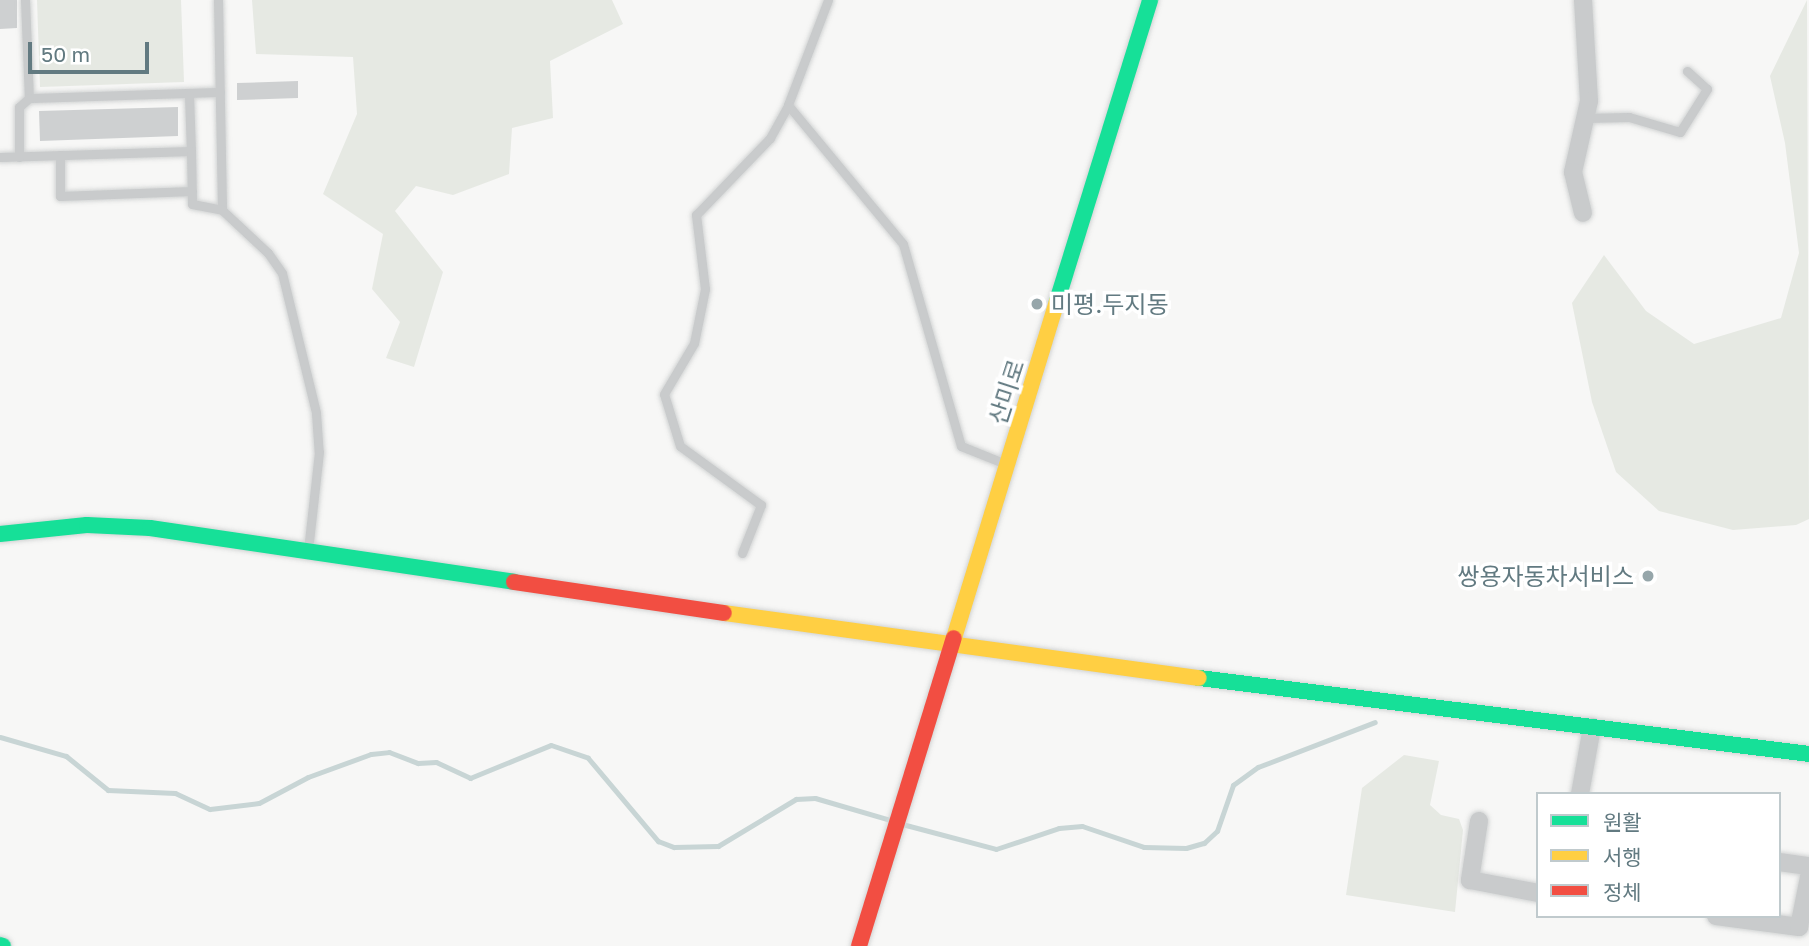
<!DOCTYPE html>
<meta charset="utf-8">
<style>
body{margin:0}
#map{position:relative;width:1809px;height:946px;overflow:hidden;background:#f7f7f6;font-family:"Golos Text","Noto Sans KR",sans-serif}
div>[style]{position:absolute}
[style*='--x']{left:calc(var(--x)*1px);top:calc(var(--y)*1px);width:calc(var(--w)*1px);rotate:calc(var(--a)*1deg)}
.green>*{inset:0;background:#e6e9e3}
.stream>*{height:5px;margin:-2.5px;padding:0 2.5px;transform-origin:2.5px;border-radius:2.5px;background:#c8d5d5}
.building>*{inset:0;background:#ced0d1}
.roads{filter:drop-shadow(0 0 2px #d2d4d4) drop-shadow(0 0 2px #d2d4d4)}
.lane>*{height:9px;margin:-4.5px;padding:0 4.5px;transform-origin:4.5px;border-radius:4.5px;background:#c9cbcc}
.street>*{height:18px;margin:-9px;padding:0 9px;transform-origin:9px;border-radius:9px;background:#c9cbcc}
.fast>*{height:16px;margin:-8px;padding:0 8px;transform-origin:8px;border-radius:8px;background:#16e098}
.slow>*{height:16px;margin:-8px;padding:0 8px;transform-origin:8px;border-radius:8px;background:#ffcf43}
.jam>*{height:16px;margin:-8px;padding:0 8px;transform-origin:8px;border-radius:8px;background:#f24e42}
.dots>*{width:19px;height:19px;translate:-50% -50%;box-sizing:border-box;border:4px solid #fff;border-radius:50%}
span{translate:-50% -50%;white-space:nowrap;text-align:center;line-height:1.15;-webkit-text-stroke:7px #fff;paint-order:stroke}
.poi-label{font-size:24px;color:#627a81}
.left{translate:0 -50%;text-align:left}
.right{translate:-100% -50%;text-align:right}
.street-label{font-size:24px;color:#627a81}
.legend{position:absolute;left:1536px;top:792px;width:245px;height:126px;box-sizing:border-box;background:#fff;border:2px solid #c0cacd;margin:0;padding:9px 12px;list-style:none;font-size:21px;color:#627a81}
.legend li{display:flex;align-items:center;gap:14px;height:35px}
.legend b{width:35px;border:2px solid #c0cacd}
.scale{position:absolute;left:28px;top:42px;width:121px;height:32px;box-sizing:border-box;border:4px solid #627a81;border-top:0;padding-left:9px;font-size:21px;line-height:24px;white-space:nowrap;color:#627a81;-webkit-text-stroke:5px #fff;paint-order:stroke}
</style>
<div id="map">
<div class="green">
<div style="clip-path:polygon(37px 0,181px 0,184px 82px,40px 87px)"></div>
<div style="clip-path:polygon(252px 0,612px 0,623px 24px,550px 61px,553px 118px,512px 128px,509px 174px,453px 195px,416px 186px,395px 211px,443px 272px,414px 367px,386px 358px,400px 322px,372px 289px,383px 234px,323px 194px,357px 114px,353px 57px,256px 54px)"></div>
<div style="clip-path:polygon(1807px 0,1809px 519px,1796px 525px,1733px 530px,1659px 511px,1616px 472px,1592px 402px,1572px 303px,1604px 255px,1646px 311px,1694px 344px,1781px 318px,1799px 253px,1785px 143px,1770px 76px)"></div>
<div style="clip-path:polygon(1404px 755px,1439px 761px,1430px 805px,1441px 815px,1459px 819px,1463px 830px,1455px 912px,1346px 895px,1362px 788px)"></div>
</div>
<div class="stream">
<div style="--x:0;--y:737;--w:69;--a:16.1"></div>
<div style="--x:66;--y:756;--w:54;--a:39"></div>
<div style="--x:108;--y:790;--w:67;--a:2.6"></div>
<div style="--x:175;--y:793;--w:38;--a:25"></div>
<div style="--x:210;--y:809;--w:49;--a:-7"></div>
<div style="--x:259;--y:803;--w:55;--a:-28"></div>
<div style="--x:308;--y:777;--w:67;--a:-20.1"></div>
<div style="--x:371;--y:754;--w:18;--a:-6"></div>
<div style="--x:389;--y:752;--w:31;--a:21"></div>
<div style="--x:418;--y:763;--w:18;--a:-3"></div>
<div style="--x:436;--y:762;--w:38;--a:25"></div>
<div style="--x:470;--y:778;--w:87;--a:-22.2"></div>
<div style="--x:551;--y:745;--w:39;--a:19"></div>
<div style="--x:588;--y:758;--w:109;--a:49.9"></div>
<div style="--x:658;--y:841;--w:17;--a:21"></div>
<div style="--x:674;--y:847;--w:44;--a:-1.3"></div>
<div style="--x:718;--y:846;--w:91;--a:-31.1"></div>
<div style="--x:796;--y:799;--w:19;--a:-3"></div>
<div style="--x:815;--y:798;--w:78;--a:16.3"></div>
<div style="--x:902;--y:824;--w:97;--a:14.9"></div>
<div style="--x:996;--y:849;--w:66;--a:-18.4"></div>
<div style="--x:1059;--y:828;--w:23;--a:-5"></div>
<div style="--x:1082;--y:826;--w:65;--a:18.7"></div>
<div style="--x:1144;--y:847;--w:42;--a:1.4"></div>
<div style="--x:1186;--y:848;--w:19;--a:-16"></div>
<div style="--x:1204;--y:843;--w:18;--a:-43"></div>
<div style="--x:1217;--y:831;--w:49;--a:-70.8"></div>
<div style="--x:1233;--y:785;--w:31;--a:-36"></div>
<div style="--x:1258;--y:767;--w:125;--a:-21"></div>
</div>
<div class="building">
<div style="clip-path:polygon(0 0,17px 0,17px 28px,0 29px)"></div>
<div style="clip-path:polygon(298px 81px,298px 98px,237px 100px,237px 83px)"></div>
<div style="clip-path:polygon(178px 107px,178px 136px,40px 141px,39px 111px)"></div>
</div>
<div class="roads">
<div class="lane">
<div style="--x:25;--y:0;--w:98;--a:87.7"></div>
<div style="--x:29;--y:98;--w:191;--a:-1.8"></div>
<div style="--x:218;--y:0;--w:210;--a:88.9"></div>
<div style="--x:222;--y:210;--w:63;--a:43.1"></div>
<div style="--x:268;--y:253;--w:24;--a:55"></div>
<div style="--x:282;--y:273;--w:144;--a:76.3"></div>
<div style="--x:316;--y:413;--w:39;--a:86"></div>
<div style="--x:319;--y:452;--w:99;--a:96.4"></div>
<div style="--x:828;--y:0;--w:112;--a:110.9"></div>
<div style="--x:788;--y:105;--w:180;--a:50.4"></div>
<div style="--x:903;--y:244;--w:210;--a:74"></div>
<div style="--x:961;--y:446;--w:48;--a:21.8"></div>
<div style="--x:189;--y:95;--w:56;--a:88"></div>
<div style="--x:1584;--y:118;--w:45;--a:-1.3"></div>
<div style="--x:1629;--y:117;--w:53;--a:16.4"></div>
<div style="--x:1680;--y:132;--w:51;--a:-57.9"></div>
<div style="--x:1707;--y:89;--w:27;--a:-138"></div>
<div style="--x:60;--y:155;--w:41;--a:90"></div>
<div style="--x:60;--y:196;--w:132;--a:-2.2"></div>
<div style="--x:0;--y:157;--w:191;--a:-1.8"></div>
<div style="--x:191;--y:151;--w:53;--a:88.9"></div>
<div style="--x:192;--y:204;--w:31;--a:11"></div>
<div style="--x:19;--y:157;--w:50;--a:-90"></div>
<div style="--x:19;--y:107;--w:13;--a:-42"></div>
<div style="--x:742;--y:553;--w:52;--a:-68.4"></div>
<div style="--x:761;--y:505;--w:100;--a:-143.9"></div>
<div style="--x:680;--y:446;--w:54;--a:-107.1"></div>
<div style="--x:664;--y:394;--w:59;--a:-59.5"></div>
<div style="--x:694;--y:343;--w:55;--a:-78.5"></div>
<div style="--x:705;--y:289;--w:75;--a:-96.9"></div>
<div style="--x:696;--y:215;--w:107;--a:-46.1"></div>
<div style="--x:770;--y:138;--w:38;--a:-61"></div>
</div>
<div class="street">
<div style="--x:1583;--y:0;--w:101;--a:86.6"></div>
<div style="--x:1589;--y:101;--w:73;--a:102.7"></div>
<div style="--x:1573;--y:172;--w:42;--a:76.3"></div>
<div style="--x:1580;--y:794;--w:68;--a:-79.8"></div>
<div style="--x:1479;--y:821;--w:60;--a:98.7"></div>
<div style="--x:1470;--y:880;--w:69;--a:10.8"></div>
<div style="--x:1779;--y:862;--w:30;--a:8"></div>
<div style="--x:1716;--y:916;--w:84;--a:7.5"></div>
<div style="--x:1799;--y:927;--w:51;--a:-78.7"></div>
</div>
<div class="fast">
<div style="--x:1057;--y:301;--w:315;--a:-72.8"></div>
<div style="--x:0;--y:534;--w:87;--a:-5.9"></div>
<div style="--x:87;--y:525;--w:63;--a:2.7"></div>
<div style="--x:150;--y:528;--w:368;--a:8.4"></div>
<div style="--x:1199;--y:678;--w:615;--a:7.1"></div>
<div style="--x:0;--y:945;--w:3;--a:18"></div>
</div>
<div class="slow">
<div style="--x:724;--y:613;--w:479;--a:7.8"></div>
<div style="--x:954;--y:638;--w:352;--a:-73"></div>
</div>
<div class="jam">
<div style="--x:514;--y:582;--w:212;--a:8.4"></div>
<div style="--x:859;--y:946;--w:322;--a:-72.9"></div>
</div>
</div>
<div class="dots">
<div style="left:1037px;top:304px;background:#96a6aa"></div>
<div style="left:1648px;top:576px;background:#96a6aa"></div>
</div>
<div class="poi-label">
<span class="left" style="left:1051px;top:304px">미평.두지동</span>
<span class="right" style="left:1634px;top:576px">쌍용자동차서비스</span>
</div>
<div class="street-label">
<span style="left:1006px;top:392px;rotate:-72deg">산미로</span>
</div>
<ul class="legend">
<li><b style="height:9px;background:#16e098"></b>원활</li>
<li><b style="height:9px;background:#ffcf43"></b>서행</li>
<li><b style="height:9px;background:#f24e42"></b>정체</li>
</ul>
<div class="scale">50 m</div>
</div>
